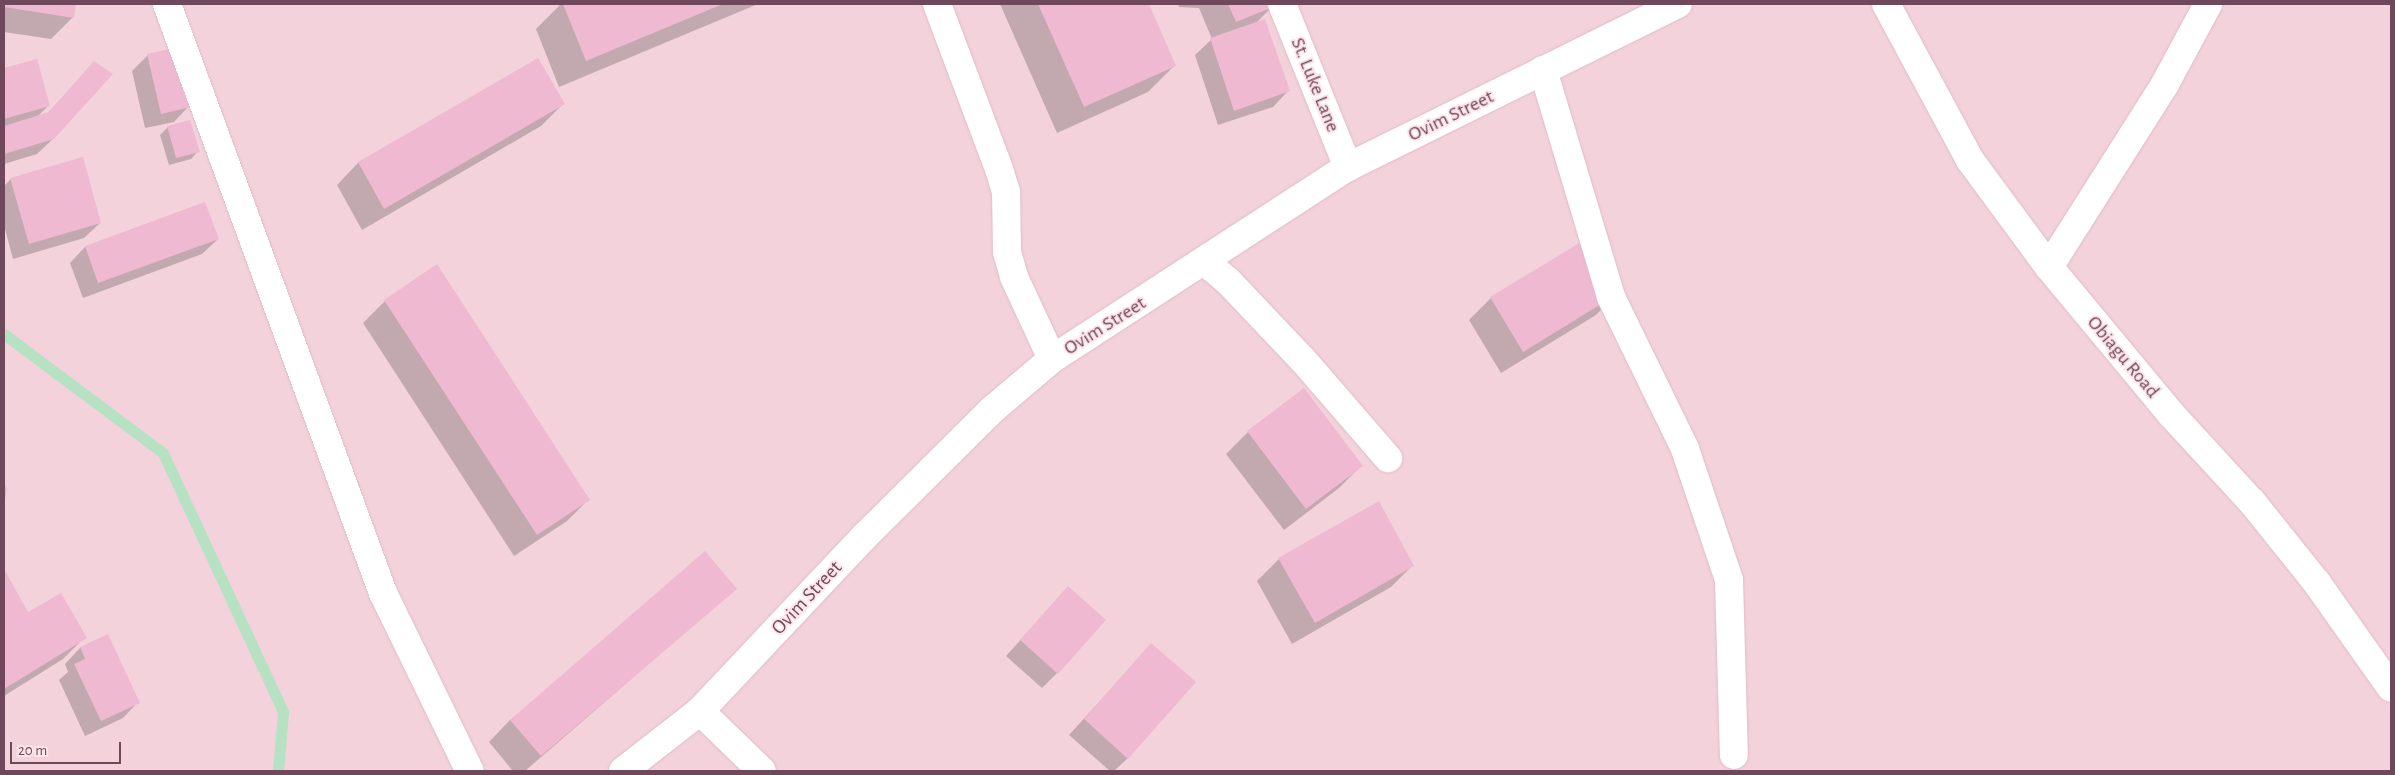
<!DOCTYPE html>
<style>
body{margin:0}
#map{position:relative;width:2395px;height:775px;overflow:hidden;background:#fae0e6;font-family:"Alegreya Sans",sans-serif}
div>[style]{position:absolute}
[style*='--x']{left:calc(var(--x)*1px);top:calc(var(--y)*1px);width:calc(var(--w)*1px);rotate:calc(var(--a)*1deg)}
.residential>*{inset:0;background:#f3d2db}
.shadow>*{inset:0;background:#0003}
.stream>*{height:11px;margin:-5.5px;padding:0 5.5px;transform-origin:5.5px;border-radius:5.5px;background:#b6e2c3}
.building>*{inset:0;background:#eeb9d1}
.roads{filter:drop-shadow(0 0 1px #debcc9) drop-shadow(0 0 1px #debcc9)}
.street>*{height:28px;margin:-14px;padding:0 14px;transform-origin:14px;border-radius:14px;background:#fff}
span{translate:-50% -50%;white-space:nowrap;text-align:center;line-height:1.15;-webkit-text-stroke:4px #fee5eb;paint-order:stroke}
.street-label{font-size:20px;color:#6f495b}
.frame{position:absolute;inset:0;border:5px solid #6f495b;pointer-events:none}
.scale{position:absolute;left:10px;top:742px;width:111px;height:22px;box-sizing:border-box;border:2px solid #6f495b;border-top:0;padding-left:6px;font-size:15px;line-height:18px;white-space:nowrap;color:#6f495b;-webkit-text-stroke:4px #fee5eb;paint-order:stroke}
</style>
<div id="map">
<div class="residential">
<div style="clip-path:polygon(4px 4px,2391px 4px,2391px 771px,4px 771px)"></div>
</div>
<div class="shadow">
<div style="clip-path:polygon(4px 4px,75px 4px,73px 17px,51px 39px,4px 32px)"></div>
<div style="clip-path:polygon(561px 4px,758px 4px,559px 87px,536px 29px)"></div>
<div style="clip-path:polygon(1000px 4px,1148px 4px,1175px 65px,1148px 92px,1057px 133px)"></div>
<div style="clip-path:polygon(1178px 4px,1270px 4px,1272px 7px,1255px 24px,1288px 91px,1273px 107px,1218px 125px,1195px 55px,1212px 39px,1199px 8px,1179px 7px)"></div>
<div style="clip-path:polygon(148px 55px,189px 106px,174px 122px,145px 128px,132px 71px)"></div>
<div style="clip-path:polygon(538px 59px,563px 104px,541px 126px,362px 230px,337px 185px,358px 163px)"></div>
<div style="clip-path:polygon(36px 60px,49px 105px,38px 116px,47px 114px,94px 63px,54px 138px,37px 154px,4px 164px,4px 69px)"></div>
<div style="clip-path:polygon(168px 127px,198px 151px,191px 159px,169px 165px,160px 135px)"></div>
<div style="clip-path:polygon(11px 179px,100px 223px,84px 238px,13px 259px,4px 225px,4px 186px)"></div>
<div style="clip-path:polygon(218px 239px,202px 254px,83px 298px,70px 263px,85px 247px)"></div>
<div style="clip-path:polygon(1617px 293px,1596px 315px,1501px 373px,1469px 320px,1491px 298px)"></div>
<div style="clip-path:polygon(385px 301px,588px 500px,567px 521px,514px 556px,363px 323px)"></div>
<div style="clip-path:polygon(1248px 432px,1361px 466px,1339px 488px,1284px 530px,1226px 454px)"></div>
<div style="clip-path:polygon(1279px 559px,1413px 565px,1391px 587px,1292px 644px,1257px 581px)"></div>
<div style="clip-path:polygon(4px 571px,28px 614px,85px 637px,63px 659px,4px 696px)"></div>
<div style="clip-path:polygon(1068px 588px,1057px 673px,1042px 688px,1006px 656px)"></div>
<div style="clip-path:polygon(735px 589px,525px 771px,513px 771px,489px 742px,510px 720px)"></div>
<div style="clip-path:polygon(107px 636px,138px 702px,123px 718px,85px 736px,59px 680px,68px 672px,65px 664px,80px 648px)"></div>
<div style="clip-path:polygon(1151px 645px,1128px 758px,1114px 771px,1110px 771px,1069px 735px)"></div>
</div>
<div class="stream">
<div style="--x:4;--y:334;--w:199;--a:36.8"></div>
<div style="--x:163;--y:453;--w:285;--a:65.1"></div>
<div style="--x:283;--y:712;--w:59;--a:94.8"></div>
</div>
<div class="building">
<div style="clip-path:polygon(4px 4px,76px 4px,74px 18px,4px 7px)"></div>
<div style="clip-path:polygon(563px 4px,723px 4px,586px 61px)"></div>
<div style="clip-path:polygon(1038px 4px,1149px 4px,1176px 66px,1084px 107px)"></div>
<div style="clip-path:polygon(1228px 4px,1272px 4px,1273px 7px,1236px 22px)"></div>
<div style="clip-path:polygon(1265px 19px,1290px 91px,1234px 111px,1210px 38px)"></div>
<div style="clip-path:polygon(178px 47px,191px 107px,161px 114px,147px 54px)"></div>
<div style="clip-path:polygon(538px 58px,565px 104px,384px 209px,358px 162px)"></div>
<div style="clip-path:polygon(37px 59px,50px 106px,4px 119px,4px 68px)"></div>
<div style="clip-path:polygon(94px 61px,113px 74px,54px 139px,4px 154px,4px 126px,49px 112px)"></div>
<div style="clip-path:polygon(190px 120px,200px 152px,176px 158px,167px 126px)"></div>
<div style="clip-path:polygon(83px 157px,101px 223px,29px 244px,10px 178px)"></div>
<div style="clip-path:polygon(205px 202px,219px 239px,98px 283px,85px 246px)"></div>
<div style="clip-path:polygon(1586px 239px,1619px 293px,1523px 352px,1490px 297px)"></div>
<div style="clip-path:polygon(437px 264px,590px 500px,537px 535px,384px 300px)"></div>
<div style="clip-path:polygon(1304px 388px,1363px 466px,1306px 509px,1247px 431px)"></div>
<div style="clip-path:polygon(4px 480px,7px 489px,4px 505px)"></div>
<div style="clip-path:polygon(1379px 501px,1414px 566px,1315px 623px,1278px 558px)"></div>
<div style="clip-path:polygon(705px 551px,737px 589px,541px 756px,510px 720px)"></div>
<div style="clip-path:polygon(4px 569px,28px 612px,61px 593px,87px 638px,4px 689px)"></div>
<div style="clip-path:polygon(1068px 586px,1106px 620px,1058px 674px,1020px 640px)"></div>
<div style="clip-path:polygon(108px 634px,140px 703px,101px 721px,74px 664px,85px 659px,80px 647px)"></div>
<div style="clip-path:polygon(1151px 643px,1196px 682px,1128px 759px,1084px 719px)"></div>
</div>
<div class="roads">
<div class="street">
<div style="--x:167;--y:4;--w:627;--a:69.86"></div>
<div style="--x:383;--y:593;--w:198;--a:64"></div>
<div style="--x:937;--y:4;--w:176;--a:69.4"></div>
<div style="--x:999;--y:169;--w:24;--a:73"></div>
<div style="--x:1006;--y:192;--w:60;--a:89"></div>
<div style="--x:1007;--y:252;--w:26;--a:74"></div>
<div style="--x:1014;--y:277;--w:90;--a:65.1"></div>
<div style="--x:1282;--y:4;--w:176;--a:68"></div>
<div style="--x:1886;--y:4;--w:177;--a:61.7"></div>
<div style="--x:1970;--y:160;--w:133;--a:53.6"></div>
<div style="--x:2049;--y:267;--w:191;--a:50.3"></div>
<div style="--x:2171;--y:414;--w:120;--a:47.4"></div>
<div style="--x:2252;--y:502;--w:104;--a:51.3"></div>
<div style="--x:2317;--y:583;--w:128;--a:54.8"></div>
<div style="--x:1543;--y:70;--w:237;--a:73.3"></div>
<div style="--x:1611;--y:297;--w:169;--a:64"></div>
<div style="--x:1685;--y:449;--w:138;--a:71.4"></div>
<div style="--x:1729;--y:580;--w:175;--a:88.4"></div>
<div style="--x:1204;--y:261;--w:30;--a:40"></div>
<div style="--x:1227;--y:280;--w:110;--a:46.5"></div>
<div style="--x:1303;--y:360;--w:130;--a:49.1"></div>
<div style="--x:2049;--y:267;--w:217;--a:-57.6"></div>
<div style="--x:2165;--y:84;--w:91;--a:-61.7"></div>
<div style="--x:700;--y:711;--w:86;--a:44.1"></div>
<div style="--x:623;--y:771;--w:98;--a:-37.9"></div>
<div style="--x:700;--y:711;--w:241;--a:-46.7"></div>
<div style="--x:865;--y:536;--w:180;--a:-44.8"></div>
<div style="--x:993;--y:409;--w:77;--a:-40.3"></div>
<div style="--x:1052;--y:359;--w:353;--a:-33"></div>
<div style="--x:1348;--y:167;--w:368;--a:-26.3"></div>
</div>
</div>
<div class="street-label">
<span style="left:1315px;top:85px;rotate:68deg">St. Luke Lane</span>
<span style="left:1451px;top:116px;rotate:-26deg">Ovim Street</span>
<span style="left:1105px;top:326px;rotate:-32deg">Ovim Street</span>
<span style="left:2123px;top:357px;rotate:50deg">Obiagu Road</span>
<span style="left:807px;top:598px;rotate:-47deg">Ovim Street</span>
</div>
<div class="frame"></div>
<div class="scale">20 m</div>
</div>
